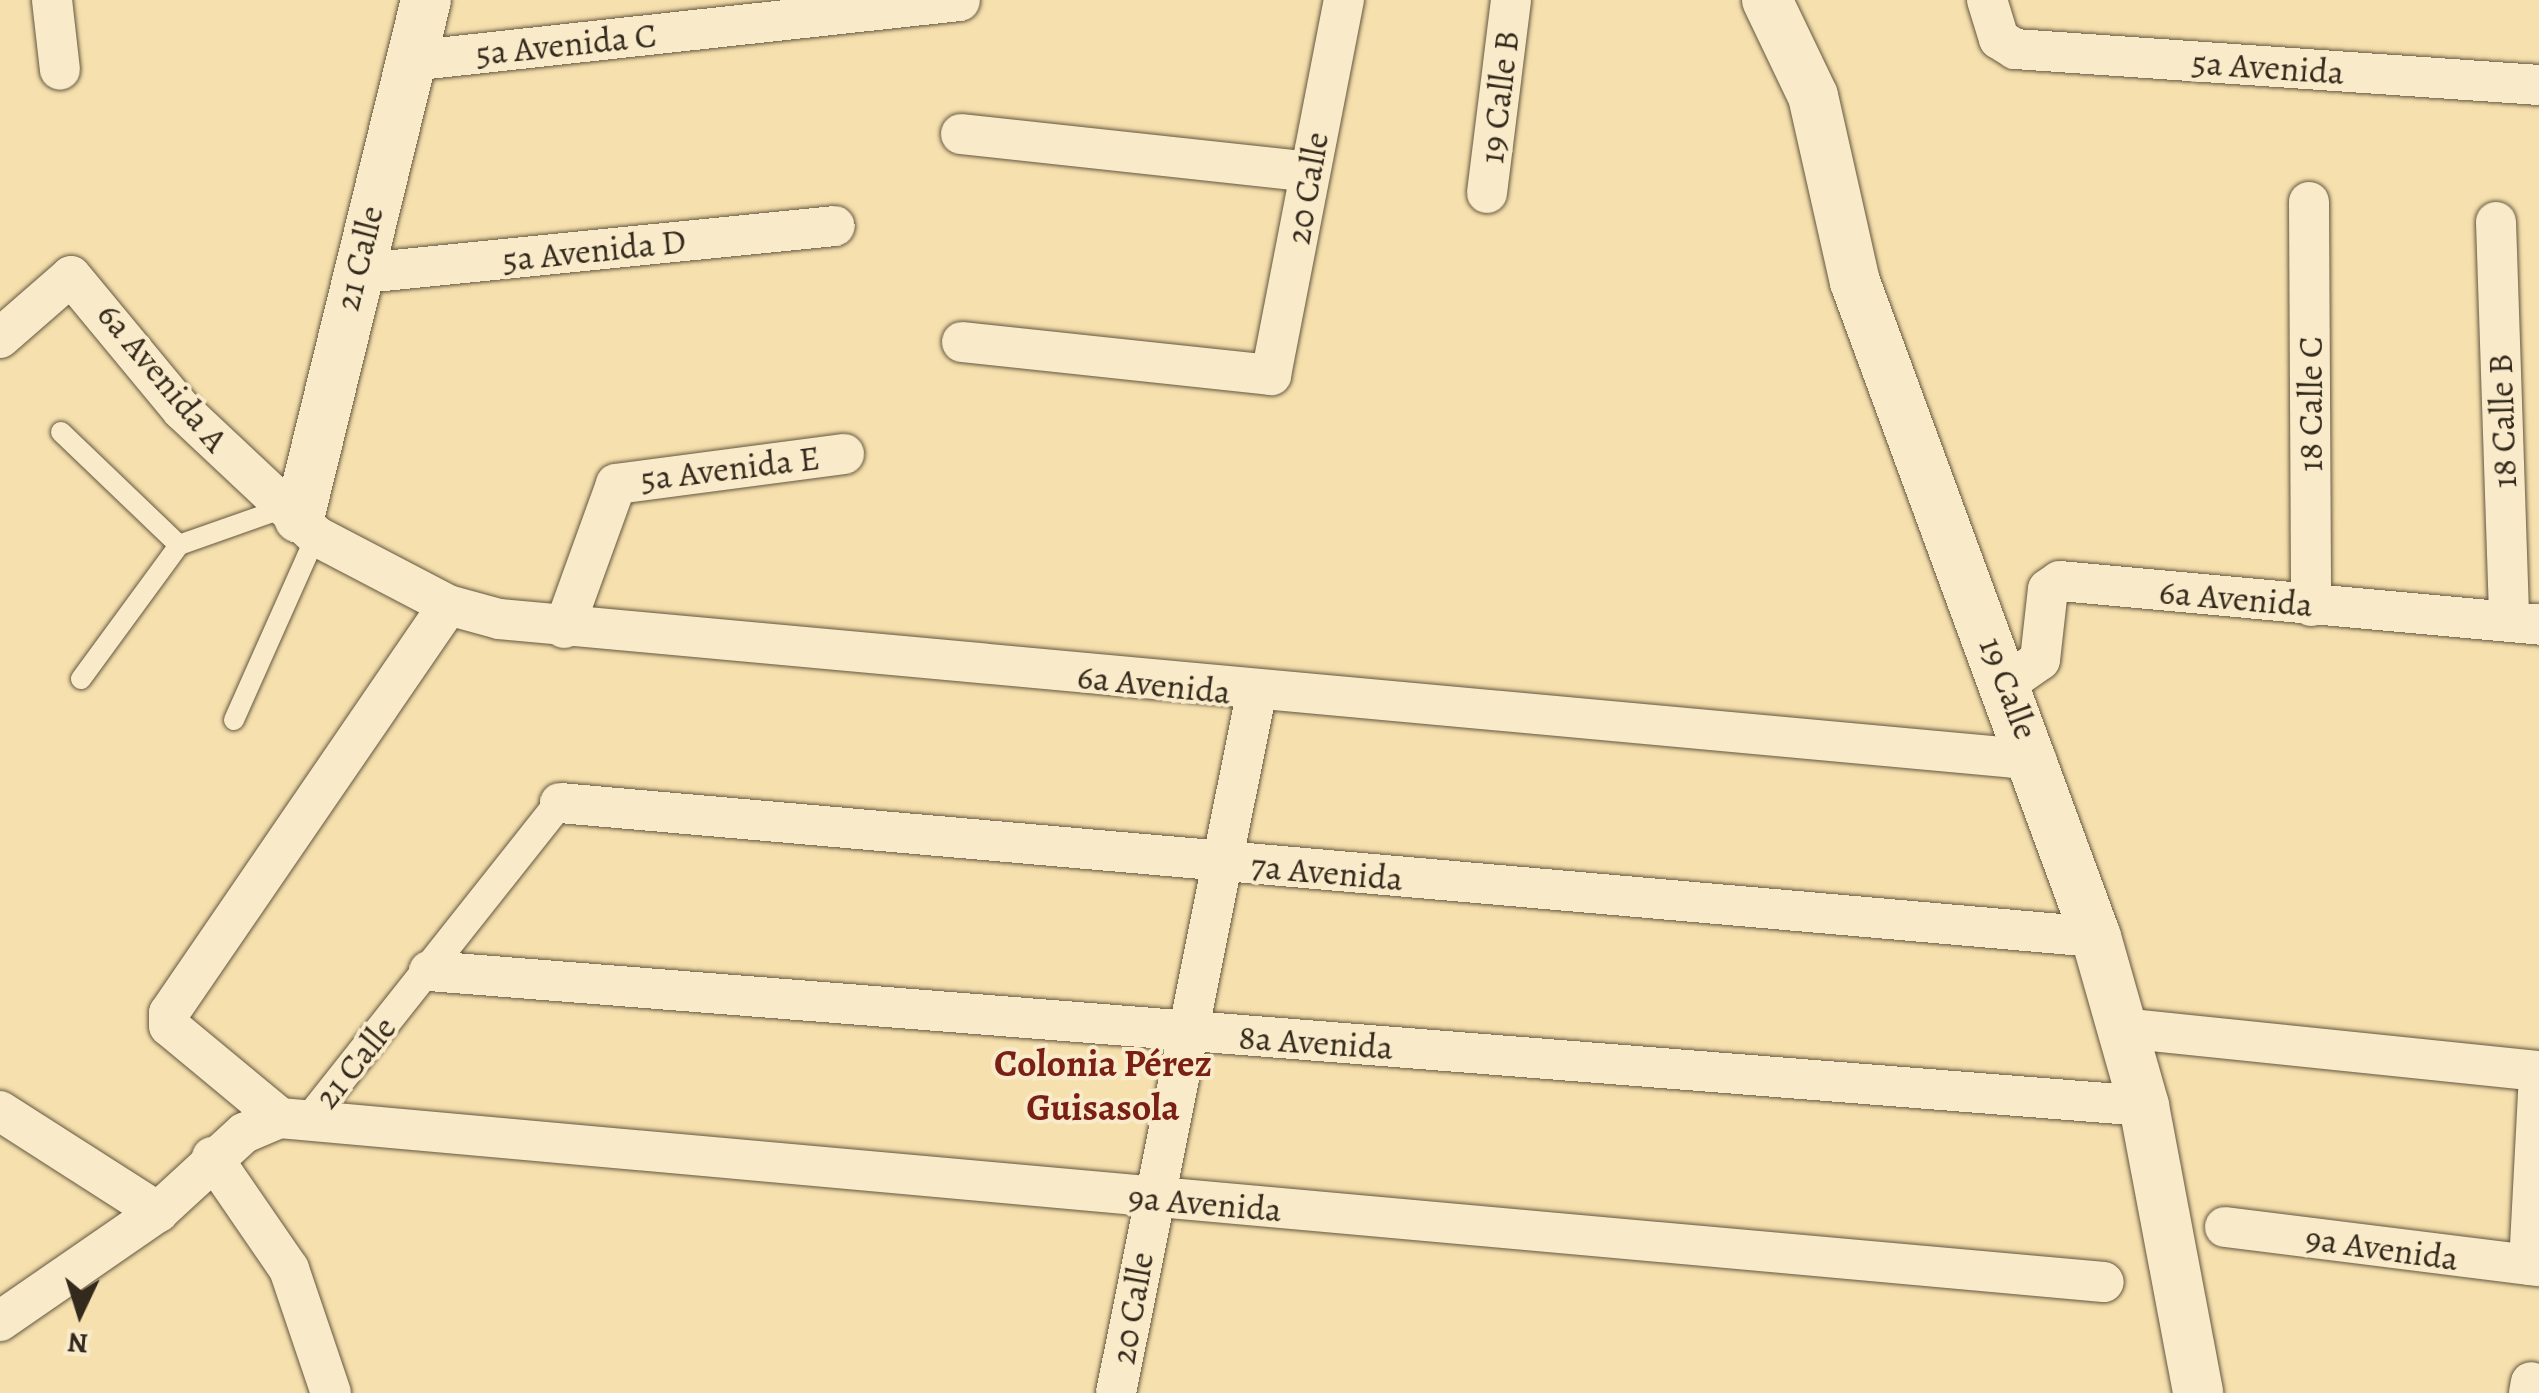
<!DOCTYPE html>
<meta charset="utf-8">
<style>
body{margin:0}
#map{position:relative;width:2539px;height:1393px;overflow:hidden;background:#f6e0ad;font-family:Alegreya,serif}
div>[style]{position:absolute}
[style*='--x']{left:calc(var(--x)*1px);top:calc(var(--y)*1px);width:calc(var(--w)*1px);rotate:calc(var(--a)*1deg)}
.roads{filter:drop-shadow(0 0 2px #645740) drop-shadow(0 0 2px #645740)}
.service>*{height:20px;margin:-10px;padding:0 10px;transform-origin:10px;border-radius:10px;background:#f9ebca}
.pedestrian>*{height:30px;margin:-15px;padding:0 15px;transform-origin:15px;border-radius:15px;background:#f9ebca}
.minor>*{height:40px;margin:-20px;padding:0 20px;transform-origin:20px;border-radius:20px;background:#f9ebca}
.tertiary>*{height:50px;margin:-25px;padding:0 25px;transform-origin:25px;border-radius:25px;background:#f9ebca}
span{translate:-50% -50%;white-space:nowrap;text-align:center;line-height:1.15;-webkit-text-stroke:8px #f9ebca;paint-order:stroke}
.street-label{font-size:35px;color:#33291c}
.neighbourhood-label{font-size:38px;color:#7a1f14;font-weight:700}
.north{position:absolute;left:30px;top:1263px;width:100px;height:100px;-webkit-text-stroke:8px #f9ebca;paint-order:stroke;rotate:184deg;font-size:28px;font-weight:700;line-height:40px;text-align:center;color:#33291c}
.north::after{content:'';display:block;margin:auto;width:35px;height:45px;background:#33291c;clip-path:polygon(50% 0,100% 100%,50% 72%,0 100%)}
</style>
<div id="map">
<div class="roads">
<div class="service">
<div style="--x:61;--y:432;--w:163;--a:43.8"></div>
<div style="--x:81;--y:679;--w:166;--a:-53.8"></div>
<div style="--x:179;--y:545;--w:111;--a:-19.4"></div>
<div style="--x:234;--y:720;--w:201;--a:-66"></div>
</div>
<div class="pedestrian">
<div style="--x:306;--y:1123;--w:409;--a:-51.6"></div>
</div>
<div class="minor">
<div style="--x:52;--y:0;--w:70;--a:83.5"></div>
<div style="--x:1987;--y:0;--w:41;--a:72.9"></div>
<div style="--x:1999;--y:39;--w:19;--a:32"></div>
<div style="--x:2015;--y:49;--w:525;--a:3.93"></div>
<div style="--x:410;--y:61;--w:553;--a:-6.23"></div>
<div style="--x:961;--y:134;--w:350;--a:6.2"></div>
<div style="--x:1487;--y:193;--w:194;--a:-82.9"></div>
<div style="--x:2309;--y:202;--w:404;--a:89.7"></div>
<div style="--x:2496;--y:222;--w:398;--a:88.1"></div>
<div style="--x:354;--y:274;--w:483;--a:-5.7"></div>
<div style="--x:0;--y:338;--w:94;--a:-41.1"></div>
<div style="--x:71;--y:276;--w:174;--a:50.4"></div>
<div style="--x:182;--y:410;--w:184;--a:43.2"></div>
<div style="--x:316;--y:536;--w:149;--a:27.6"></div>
<div style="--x:448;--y:605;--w:53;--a:15.4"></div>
<div style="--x:499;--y:619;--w:1544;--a:5.24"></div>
<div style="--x:962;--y:342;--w:311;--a:6.1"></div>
<div style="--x:1271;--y:375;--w:382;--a:-79"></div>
<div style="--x:564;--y:628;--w:153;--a:-70.1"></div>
<div style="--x:616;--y:484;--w:230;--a:-7.5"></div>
<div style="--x:2007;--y:683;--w:40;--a:-34.9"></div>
<div style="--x:2040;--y:660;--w:71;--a:-83.6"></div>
<div style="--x:2048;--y:589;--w:14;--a:-34"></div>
<div style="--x:2060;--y:581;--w:481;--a:5.2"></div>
<div style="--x:560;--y:803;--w:1542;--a:4.99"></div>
<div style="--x:429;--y:971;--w:1720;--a:4.5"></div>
<div style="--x:2121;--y:1028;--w:420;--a:5.9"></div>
<div style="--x:0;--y:1111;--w:188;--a:32.6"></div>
<div style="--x:280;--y:1118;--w:144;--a:-140.3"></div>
<div style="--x:169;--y:1026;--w:13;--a:-90"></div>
<div style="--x:169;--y:1013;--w:494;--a:-55.6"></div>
<div style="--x:212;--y:1157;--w:136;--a:55.5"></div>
<div style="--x:289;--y:1269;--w:131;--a:71.3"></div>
<div style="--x:2225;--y:1227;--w:316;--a:7.1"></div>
<div style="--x:2529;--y:1265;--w:193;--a:-87"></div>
<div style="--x:0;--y:1321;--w:192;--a:-34.6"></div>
<div style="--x:158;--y:1212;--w:117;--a:-42.6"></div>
<div style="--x:244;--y:1133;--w:39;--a:-23"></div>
<div style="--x:280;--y:1118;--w:1831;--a:5.14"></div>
<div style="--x:1116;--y:1393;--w:713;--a:-78.67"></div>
<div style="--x:2529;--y:1393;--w:11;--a:-80"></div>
</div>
<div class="tertiary">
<div style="--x:1767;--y:0;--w:106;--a:64.4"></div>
<div style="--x:1813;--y:96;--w:191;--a:77.3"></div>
<div style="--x:1855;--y:282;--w:698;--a:69.8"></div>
<div style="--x:2096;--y:937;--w:176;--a:74.1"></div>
<div style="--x:2144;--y:1106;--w:292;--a:79.3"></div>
<div style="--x:299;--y:518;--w:533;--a:-76.22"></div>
</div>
</div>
<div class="street-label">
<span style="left:566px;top:44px;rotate:-6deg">5a Avenida C</span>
<span style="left:2268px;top:67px;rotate:4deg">5a Avenida</span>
<span style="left:1499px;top:97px;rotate:-83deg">19 Calle B</span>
<span style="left:1307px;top:188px;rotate:-80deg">20 Calle</span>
<span style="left:594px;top:250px;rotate:-6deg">5a Avenida D</span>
<span style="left:359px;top:258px;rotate:-76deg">21 Calle</span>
<span style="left:163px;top:377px;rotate:50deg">6a Avenida A</span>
<span style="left:2310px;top:404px;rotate:-90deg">18 Calle C</span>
<span style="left:2502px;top:421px;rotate:-92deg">18 Calle B</span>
<span style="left:730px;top:468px;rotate:-7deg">5a Avenida E</span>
<span style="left:2236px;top:598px;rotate:5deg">6a Avenida</span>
<span style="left:1154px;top:684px;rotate:6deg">6a Avenida</span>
<span style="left:2009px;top:688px;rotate:69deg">19 Calle</span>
<span style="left:1327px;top:872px;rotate:5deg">7a Avenida</span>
<span style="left:1316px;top:1042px;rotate:4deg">8a Avenida</span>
<span style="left:355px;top:1062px;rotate:-51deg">21 Calle</span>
<span style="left:1205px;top:1203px;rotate:5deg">9a Avenida</span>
<span style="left:2382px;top:1248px;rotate:8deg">9a Avenida</span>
<span style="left:1132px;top:1308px;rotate:-80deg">20 Calle</span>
</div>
<div class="neighbourhood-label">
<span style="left:1103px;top:1086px">Colonia Pérez<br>Guisasola</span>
</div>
<div class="north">N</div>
</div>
